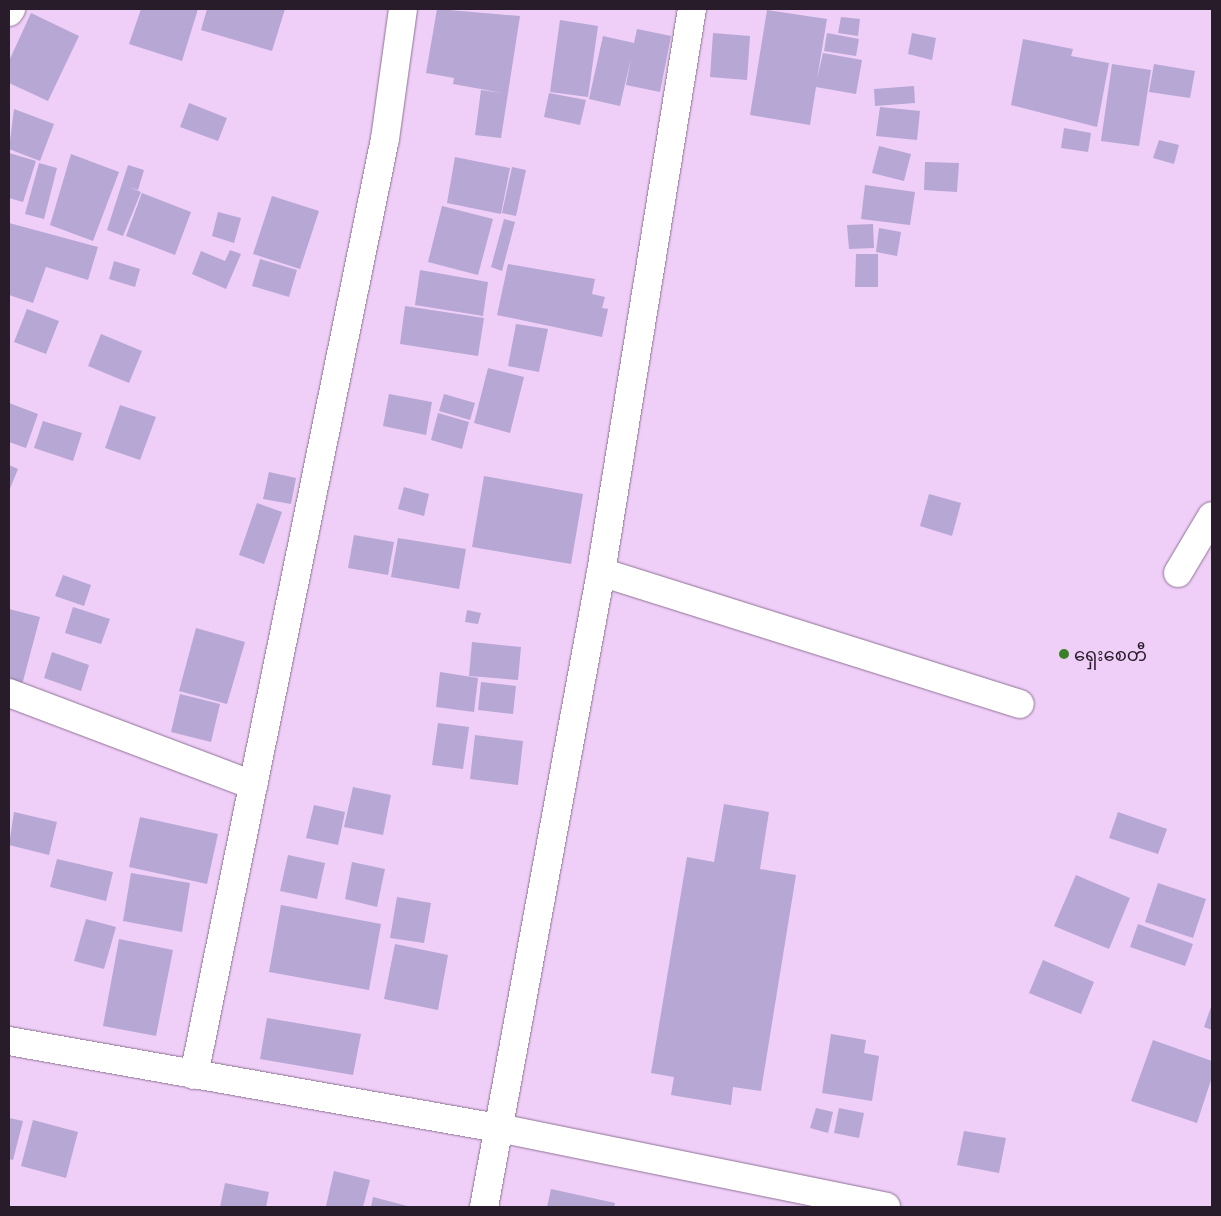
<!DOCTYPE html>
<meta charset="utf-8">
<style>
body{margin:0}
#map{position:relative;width:1221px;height:1216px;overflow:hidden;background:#efcff7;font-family:"Noto Serif","Noto Sans Myanmar",serif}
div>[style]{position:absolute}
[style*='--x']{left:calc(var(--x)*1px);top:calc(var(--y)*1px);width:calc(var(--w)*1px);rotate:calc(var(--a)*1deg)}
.building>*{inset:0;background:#b6a7d4}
.roads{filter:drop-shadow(0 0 1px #8f7296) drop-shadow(0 0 1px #8f7296)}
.street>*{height:28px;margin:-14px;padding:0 14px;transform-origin:14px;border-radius:14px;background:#fff}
.dots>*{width:14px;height:14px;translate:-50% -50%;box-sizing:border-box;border:2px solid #efcff7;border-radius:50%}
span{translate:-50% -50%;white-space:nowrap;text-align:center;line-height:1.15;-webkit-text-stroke:4px #efcff7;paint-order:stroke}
.poi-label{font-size:18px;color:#281c2a}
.left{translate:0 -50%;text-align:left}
.frame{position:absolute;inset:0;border:10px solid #281c2a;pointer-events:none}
</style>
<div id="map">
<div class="building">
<div style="clip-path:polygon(141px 9px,198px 9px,182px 61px,129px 44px)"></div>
<div style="clip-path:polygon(207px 9px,285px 9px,272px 51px,201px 30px)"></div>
<div style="clip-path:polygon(437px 9px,520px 16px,501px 138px,475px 135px,481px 90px,503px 93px,453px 84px,454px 78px,426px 73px)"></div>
<div style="clip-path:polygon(767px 10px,827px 19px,817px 79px,823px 53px,862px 60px,856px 94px,816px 87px,810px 125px,750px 115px)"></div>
<div style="clip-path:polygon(31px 13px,79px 36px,48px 101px,9px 83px,9px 61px)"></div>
<div style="clip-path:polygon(841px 17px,860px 19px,858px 36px,838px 33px)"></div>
<div style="clip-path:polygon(560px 20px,598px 26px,588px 97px,550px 92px)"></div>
<div style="clip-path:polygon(637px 29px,671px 36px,660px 92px,626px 85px,631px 58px,620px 106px,589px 99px,603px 36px,634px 43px)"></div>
<div style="clip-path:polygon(713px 33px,750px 36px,747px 80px,710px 77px)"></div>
<div style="clip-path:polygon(827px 33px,859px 39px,856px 56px,824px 51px)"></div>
<div style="clip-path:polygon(912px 33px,936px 38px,932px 60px,908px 54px)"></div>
<div style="clip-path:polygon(1023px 39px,1073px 49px,1071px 56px,1109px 63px,1097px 127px,1011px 105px)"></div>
<div style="clip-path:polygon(1112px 64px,1151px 70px,1139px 146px,1101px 141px)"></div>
<div style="clip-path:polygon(1154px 64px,1195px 71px,1190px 98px,1149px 92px)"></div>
<div style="clip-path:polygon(914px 86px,915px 103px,875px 106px,874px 89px)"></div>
<div style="clip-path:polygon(549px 93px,586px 100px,580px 125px,544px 117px)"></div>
<div style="clip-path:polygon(189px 103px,227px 118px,218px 141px,180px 127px)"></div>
<div style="clip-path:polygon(880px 107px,920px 111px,917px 140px,876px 136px)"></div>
<div style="clip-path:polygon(14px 109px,54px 124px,40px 161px,9px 149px)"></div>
<div style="clip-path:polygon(1064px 128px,1091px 133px,1088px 152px,1061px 148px)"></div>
<div style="clip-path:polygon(1159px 140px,1179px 145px,1174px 164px,1153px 158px)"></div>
<div style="clip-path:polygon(879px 146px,911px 154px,904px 181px,872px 173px)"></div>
<div style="clip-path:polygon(9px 153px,36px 161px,23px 202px,9px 198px)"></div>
<div style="clip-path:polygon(71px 154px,119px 172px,93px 241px,50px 225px)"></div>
<div style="clip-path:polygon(455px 157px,510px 168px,501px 214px,447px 203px)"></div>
<div style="clip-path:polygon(925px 162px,959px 163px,957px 192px,924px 190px)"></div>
<div style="clip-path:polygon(39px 163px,57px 168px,44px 219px,25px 214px)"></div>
<div style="clip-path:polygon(128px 165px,144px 170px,138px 190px,129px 187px,141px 192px,123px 236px,107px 230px)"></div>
<div style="clip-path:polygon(512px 167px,526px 170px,516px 216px,502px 213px)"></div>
<div style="clip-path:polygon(865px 185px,915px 192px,910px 225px,861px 219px)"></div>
<div style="clip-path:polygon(142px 193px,191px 212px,175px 255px,126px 236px)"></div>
<div style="clip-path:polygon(272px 196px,319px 211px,300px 269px,253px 254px)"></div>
<div style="clip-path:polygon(442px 206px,493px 219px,478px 275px,428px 262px)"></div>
<div style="clip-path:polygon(218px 212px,241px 218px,234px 243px,212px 236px)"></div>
<div style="clip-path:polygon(504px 219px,515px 222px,502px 271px,491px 267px)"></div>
<div style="clip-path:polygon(9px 223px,98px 247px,88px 280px,46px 267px,33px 303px,9px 295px)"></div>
<div style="clip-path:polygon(873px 224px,874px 248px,849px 249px,847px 225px)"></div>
<div style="clip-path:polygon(879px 228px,901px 232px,897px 256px,876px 252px)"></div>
<div style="clip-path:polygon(230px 250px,241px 254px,226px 289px,192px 274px,201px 251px,225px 261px)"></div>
<div style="clip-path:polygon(856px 254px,878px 254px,878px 287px,855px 287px)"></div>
<div style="clip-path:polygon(260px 259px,297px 270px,289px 297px,252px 286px)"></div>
<div style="clip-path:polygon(114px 261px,140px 269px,135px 287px,109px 279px)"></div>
<div style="clip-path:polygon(508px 264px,595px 279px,592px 294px,605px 297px,602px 308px,608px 309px,602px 337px,497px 315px)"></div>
<div style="clip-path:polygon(420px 270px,488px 282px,483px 316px,415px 305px)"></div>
<div style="clip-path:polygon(405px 306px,484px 318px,478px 356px,400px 344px)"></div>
<div style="clip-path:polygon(27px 309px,59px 321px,46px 354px,14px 342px)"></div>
<div style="clip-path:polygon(516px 324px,548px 329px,539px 372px,508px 366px)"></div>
<div style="clip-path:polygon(101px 334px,142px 351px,129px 383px,88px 366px)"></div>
<div style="clip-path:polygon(488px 368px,524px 377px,510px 433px,474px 423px)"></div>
<div style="clip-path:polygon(389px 394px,432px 402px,426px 435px,383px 426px)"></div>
<div style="clip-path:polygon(444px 394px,475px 403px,470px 420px,439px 411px)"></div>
<div style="clip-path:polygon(9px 403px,38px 414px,26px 448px,9px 442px)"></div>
<div style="clip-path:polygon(120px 405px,156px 417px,140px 460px,105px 448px)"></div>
<div style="clip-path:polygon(438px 413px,469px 422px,462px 449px,431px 440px)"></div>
<div style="clip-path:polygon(43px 421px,82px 433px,73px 461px,34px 448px)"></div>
<div style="clip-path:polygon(9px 465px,18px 469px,9px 491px)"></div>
<div style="clip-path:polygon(269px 472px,296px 478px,291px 504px,263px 499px)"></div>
<div style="clip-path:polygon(484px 476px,583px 494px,571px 564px,472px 547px)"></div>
<div style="clip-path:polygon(404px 487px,429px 494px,424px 516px,398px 509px)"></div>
<div style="clip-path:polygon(929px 494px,961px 503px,952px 536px,920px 526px)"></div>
<div style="clip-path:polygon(257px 503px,282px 512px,264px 564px,239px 555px)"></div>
<div style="clip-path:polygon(354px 535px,394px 542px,388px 575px,348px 568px)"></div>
<div style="clip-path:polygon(398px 538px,466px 549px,459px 589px,391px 577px)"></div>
<div style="clip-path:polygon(63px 575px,91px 585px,84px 606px,55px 596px)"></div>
<div style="clip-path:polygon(73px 607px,110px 619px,101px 644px,65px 633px)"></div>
<div style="clip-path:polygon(9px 609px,40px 617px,22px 685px,9px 682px)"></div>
<div style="clip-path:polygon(467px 610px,481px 613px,478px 624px,465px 622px)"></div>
<div style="clip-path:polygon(196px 628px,245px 642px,227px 704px,179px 691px)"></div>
<div style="clip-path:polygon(472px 642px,521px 647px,518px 680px,469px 676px)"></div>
<div style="clip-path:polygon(52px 652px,89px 665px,81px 691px,44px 678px)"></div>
<div style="clip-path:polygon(440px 672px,478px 678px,474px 712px,436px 707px)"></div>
<div style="clip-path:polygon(481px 682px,516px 686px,513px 714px,478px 710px)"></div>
<div style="clip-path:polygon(180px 694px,220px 704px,211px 742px,171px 732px)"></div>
<div style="clip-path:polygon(438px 723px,469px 727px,463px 769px,432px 765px)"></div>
<div style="clip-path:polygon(475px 735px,523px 741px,518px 785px,470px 779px)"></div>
<div style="clip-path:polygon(353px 787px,391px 795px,383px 835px,344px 827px)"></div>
<div style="clip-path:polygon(724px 804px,769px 812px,760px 869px,796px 875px,761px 1091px,733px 1087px,731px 1105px,671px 1095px,674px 1077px,651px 1073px,687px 857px,714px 862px)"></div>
<div style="clip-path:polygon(314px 805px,345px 812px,338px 845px,306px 838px)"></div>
<div style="clip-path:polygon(14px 812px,57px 822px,49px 855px,9px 845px)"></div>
<div style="clip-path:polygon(1118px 812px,1167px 829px,1158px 854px,1109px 838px)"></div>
<div style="clip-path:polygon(140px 817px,218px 834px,207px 884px,129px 867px)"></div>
<div style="clip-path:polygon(288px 855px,325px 863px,317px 899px,280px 891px)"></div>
<div style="clip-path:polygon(57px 859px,113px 872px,106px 901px,50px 887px)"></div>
<div style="clip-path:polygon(352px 862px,385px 869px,377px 907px,345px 899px)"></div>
<div style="clip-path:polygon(131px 873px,190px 883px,182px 932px,123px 921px)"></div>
<div style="clip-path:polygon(1076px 875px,1130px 898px,1109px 949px,1054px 926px)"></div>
<div style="clip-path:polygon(1158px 883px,1206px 899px,1193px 938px,1145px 922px)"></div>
<div style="clip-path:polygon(397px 897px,431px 903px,424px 943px,390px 938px)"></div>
<div style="clip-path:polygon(281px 905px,381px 924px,369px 990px,269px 972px)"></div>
<div style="clip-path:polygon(86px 919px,116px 927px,104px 969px,74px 961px)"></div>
<div style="clip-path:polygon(1138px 924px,1193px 944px,1185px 966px,1130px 947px)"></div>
<div style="clip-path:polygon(119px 939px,173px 950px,156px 1036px,103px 1026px)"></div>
<div style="clip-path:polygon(395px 944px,448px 955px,438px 1010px,384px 999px)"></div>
<div style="clip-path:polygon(1043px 960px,1094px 982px,1081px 1014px,1029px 993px)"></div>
<div style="clip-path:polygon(1212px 1004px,1212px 1030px,1204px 1027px)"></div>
<div style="clip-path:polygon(267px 1018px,361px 1034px,353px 1075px,260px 1059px)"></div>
<div style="clip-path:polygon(831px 1034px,866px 1040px,864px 1053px,879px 1056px,872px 1101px,822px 1093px)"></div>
<div style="clip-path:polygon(1153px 1040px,1212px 1061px,1212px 1077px,1197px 1123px,1131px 1101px)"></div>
<div style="clip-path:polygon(816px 1108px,833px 1112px,828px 1133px,810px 1128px)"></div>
<div style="clip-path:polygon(839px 1108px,864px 1113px,859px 1138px,834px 1133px)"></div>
<div style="clip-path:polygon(9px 1118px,23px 1121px,13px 1160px,9px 1159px)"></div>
<div style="clip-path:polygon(33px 1120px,78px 1132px,66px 1178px,21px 1166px)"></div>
<div style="clip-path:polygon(964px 1131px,1006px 1138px,999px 1173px,957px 1165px)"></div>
<div style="clip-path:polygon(334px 1171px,370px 1180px,363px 1207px,326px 1206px)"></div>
<div style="clip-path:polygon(225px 1183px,269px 1192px,266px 1207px,220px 1207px)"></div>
<div style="clip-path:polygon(551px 1189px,615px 1203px,614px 1207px,547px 1207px)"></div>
<div style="clip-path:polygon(373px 1197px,411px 1207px,371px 1207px)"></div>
</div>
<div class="roads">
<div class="street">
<div style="--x:9;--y:12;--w:4;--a:-56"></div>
<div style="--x:601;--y:572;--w:439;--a:17.5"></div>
<div style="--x:1178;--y:573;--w:66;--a:-59.2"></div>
<div style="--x:9;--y:693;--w:261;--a:20.7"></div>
<div style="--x:9;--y:1041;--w:498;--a:10.1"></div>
<div style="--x:499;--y:1128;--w:395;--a:11.5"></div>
<div style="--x:194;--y:1075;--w:955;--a:-78.47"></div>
<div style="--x:385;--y:139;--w:131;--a:-82.1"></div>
<div style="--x:484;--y:1207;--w:646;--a:-79.56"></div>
<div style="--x:601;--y:572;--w:570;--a:-80.82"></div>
</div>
</div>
<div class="dots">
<div style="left:1064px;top:654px;background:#398127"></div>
</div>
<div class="poi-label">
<span class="left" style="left:1074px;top:654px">ရှေးစေတီ</span>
</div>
<div class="frame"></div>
</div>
